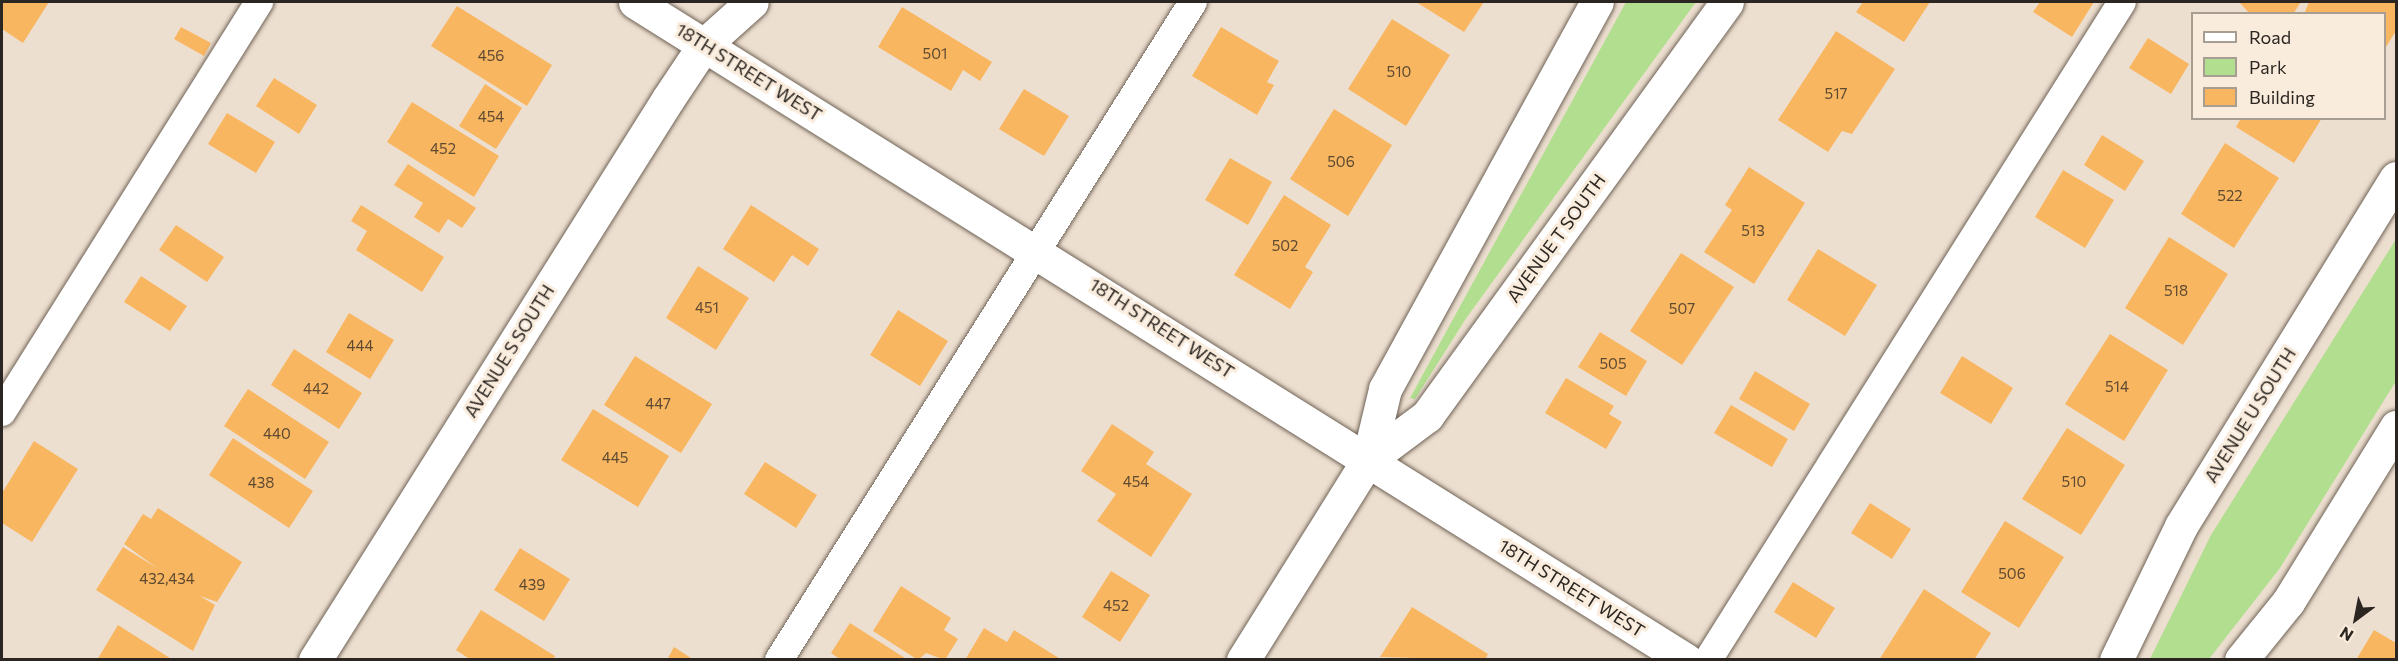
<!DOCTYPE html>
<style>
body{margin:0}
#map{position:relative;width:2398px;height:661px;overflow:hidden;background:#eddfd0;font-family:Commissioner,sans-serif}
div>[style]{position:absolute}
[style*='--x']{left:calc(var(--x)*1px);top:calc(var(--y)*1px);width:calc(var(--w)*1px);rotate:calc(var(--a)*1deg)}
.green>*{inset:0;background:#b1de8f}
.building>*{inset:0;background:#f9b661}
.roads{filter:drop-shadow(0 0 2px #6f6356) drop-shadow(0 0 2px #6f6356)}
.lane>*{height:28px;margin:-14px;padding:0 14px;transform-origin:14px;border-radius:14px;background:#fff}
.street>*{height:33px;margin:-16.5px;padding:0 16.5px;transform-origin:16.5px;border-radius:16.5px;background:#fff}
span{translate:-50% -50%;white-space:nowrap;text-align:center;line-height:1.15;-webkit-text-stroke:6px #faecdd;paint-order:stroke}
.number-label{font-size:15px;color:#5e4a31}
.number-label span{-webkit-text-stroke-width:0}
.street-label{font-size:18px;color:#2b2621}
.frame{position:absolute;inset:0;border:3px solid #2b2621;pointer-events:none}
.legend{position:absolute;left:2191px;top:12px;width:195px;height:108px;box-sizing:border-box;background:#faecdd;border:2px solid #a79d92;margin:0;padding:8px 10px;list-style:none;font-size:18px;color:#2b2621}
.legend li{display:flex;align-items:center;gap:12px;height:30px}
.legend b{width:30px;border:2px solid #a79d92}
.north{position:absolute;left:2326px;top:589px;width:60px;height:60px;-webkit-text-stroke:4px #faecdd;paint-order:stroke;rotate:212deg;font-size:16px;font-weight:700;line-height:24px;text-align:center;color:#2b2621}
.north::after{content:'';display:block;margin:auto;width:21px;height:27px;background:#2b2621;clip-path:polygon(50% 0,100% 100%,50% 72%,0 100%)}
</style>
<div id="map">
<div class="green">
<div style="clip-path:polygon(1626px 2px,1696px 2px,1467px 317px,1415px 399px,1410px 398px)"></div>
<div style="clip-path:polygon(2396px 239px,2396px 381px,2280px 568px,2209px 659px,2150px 659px,2211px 535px)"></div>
</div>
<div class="building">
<div style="clip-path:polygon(2px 2px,49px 2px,23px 43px,2px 29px)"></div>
<div style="clip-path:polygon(1416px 2px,1484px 2px,1464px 32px)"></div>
<div style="clip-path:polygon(1863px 2px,1930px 2px,1904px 42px,1856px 12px)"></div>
<div style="clip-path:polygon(2040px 2px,2094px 2px,2072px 37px,2033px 12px)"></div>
<div style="clip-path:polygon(2239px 2px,2301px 2px,2293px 14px,2250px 14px)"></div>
<div style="clip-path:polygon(2309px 2px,2396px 2px,2396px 31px,2384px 50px,2384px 14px,2304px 14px)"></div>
<div style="clip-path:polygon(457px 6px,552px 65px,527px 106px,431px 46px)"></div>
<div style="clip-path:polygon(902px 7px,992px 62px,980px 81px,963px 70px,951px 91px,878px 47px)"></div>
<div style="clip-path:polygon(1392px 19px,1450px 55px,1406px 126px,1348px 89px)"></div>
<div style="clip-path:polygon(181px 27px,211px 43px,204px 56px,174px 39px)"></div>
<div style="clip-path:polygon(1221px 27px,1279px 61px,1267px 82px,1274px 85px,1257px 115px,1192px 76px)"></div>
<div style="clip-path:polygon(1836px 31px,1895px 69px,1852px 134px,1842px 131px,1828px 152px,1778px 120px)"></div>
<div style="clip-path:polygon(2148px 38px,2189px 64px,2171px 94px,2129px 68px)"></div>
<div style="clip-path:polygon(274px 78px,317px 105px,299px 134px,256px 106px)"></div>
<div style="clip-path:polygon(485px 84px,522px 108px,496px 149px,459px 126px)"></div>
<div style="clip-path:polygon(1024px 89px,1069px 116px,1044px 156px,999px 129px)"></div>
<div style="clip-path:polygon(412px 102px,499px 156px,474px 197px,387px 142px)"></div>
<div style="clip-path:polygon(1334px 109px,1392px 145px,1348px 216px,1290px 179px)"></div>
<div style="clip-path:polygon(227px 113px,275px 142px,256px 173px,208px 144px)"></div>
<div style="clip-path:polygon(2241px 118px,2322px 118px,2294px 163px,2236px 127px)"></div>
<div style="clip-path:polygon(2102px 135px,2144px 161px,2125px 191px,2084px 165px)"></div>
<div style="clip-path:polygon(2225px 143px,2279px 178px,2234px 248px,2181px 214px)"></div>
<div style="clip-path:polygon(1230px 158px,1272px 182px,1248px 225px,1205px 200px)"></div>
<div style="clip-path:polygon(408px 164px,476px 208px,462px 228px,448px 219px,439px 233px,414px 217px,423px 203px,394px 185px)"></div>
<div style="clip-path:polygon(1749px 167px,1805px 203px,1754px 284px,1704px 252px,1732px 210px,1725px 205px)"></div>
<div style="clip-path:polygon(2063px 170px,2114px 200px,2085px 248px,2035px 217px)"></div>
<div style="clip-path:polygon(1284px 195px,1331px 225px,1305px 267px,1313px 272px,1290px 309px,1234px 275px)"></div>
<div style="clip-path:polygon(361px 205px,444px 257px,422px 292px,356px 250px,367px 231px,351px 221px)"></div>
<div style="clip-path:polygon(751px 205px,819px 249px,808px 266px,792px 255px,774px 282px,723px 249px)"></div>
<div style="clip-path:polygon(176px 225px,224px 257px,207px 282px,159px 250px)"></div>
<div style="clip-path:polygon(2169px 237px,2228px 274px,2183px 345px,2125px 308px)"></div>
<div style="clip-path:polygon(1818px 249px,1877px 285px,1845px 336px,1787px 300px)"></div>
<div style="clip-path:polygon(1681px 253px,1734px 287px,1682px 365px,1630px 331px)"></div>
<div style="clip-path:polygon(698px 266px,749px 298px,716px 350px,666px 318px)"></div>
<div style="clip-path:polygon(141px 276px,187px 306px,170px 331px,124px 302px)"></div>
<div style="clip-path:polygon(898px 310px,948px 341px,920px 386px,870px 355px)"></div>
<div style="clip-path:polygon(349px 313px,394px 340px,370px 379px,326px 352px)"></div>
<div style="clip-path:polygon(1600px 332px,1647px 361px,1626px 396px,1578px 367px)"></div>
<div style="clip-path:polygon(2110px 334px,2168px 370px,2124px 441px,2065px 404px)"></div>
<div style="clip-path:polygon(294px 349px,362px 393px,339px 429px,271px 385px)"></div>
<div style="clip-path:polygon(635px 356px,712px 404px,681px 453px,604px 405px)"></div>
<div style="clip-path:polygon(1962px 356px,2013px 388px,1991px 424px,1940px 393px)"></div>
<div style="clip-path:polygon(1755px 371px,1810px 404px,1794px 431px,1739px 399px)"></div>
<div style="clip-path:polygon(1566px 378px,1614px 406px,1609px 414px,1622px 422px,1606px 449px,1545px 413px)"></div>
<div style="clip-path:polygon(248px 389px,329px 442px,305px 479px,224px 426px)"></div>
<div style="clip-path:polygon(1731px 405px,1788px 439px,1772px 467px,1714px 433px)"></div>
<div style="clip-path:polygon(593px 409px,669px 456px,638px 507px,561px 460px)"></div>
<div style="clip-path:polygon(1112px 424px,1154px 452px,1146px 464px,1192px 494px,1151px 557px,1097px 521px,1116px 494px,1081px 471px)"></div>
<div style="clip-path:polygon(2067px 428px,2125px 465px,2081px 535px,2022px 499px)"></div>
<div style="clip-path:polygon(233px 438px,313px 491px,289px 528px,209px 475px)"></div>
<div style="clip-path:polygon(34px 441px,78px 469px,32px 542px,2px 523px,2px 493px)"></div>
<div style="clip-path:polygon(765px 462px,817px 495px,796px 528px,744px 494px)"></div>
<div style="clip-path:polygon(1870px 503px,1911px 529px,1892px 559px,1851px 533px)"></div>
<div style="clip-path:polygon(158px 508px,242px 562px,217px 602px,200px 596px,215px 605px,193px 651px,96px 590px,123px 547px,157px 568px,124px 544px,143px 514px,151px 519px)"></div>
<div style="clip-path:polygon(2005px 521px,2064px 557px,2019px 628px,1961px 592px)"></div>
<div style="clip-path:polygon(520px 548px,570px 579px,544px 621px,494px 590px)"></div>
<div style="clip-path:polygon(1111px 571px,1150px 595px,1120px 642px,1082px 617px)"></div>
<div style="clip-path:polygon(1793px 582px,1835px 608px,1816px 638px,1774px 612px)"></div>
<div style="clip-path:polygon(901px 586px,951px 618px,944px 630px,958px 639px,945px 660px,926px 653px,918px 660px,873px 631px)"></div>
<div style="clip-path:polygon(1924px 589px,1991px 633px,1974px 660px,1879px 660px)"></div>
<div style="clip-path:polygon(1412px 607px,1488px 654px,1485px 660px,1380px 657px)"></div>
<div style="clip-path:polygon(481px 610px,555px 656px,553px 660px,471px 660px,456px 650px)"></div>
<div style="clip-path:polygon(850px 623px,908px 660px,841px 660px,831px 653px)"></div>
<div style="clip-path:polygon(118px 625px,173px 660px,97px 660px)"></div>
<div style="clip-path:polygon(984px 628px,1007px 642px,1014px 630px,1062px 660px,965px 660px)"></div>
<div style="clip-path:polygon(2374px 630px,2396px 643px,2396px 660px,2356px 660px)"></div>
<div style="clip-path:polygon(674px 647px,694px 660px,667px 660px)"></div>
</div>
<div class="roads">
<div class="lane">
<div style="--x:2;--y:412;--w:484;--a:-57.9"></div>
<div style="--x:779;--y:660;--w:777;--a:-57.82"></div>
<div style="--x:1708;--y:660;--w:777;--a:-57.82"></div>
</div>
<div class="street">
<div style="--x:635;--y:2;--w:1240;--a:32.05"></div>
<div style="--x:1368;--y:460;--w:74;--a:-36.7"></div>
<div style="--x:1427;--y:416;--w:511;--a:-54.07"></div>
<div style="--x:315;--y:660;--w:663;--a:-57.82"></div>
<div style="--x:668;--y:99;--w:65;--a:-56.3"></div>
<div style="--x:704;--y:45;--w:64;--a:-41.9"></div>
<div style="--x:1243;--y:660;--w:236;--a:-58"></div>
<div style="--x:1368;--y:460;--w:73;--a:-76.5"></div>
<div style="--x:1385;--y:389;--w:441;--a:-61.3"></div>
<div style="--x:2116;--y:660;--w:149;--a:-64.1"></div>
<div style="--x:2181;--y:526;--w:409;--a:-58.3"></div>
<div style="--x:2241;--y:660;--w:75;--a:-51"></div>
<div style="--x:2288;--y:602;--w:206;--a:-58.3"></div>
</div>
</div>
<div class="number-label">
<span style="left:935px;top:54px">501</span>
<span style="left:491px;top:56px">456</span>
<span style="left:1399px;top:72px">510</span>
<span style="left:1836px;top:94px">517</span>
<span style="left:491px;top:117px">454</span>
<span style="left:443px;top:149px">452</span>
<span style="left:1341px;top:162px">506</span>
<span style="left:2230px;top:196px">522</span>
<span style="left:1753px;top:231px">513</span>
<span style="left:1285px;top:246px">502</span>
<span style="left:2176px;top:291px">518</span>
<span style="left:707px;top:308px">451</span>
<span style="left:1682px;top:309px">507</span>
<span style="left:360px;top:346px">444</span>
<span style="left:1613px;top:364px">505</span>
<span style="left:2117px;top:387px">514</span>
<span style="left:316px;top:389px">442</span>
<span style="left:658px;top:404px">447</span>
<span style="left:277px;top:434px">440</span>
<span style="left:615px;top:458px">445</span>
<span style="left:1136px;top:482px">454</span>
<span style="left:2074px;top:482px">510</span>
<span style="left:261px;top:483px">438</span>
<span style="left:2012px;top:574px">506</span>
<span style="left:167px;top:579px">432,434</span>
<span style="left:532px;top:585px">439</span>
<span style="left:1116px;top:606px">452</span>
</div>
<div class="street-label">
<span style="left:749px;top:72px;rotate:32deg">18TH STREET WEST</span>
<span style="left:1556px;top:238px;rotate:-54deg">AVENUE T SOUTH</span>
<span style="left:1162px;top:328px;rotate:33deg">18TH STREET WEST</span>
<span style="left:509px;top:351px;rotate:-58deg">AVENUE S SOUTH</span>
<span style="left:2250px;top:415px;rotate:-58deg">AVENUE U SOUTH</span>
<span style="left:1572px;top:588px;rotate:32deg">18TH STREET WEST</span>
</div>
<div class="frame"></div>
<ul class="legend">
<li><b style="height:8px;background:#fff"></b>Road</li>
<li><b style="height:16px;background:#b1de8f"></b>Park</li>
<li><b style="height:16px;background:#f9b661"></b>Building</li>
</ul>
<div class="north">N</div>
</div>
